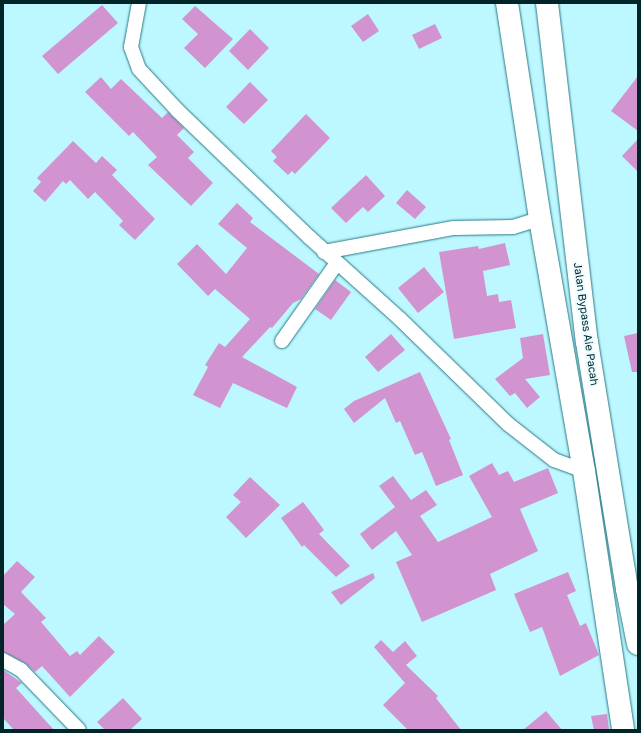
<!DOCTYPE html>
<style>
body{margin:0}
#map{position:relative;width:641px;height:733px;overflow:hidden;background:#bdf7ff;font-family:"Golos Text",sans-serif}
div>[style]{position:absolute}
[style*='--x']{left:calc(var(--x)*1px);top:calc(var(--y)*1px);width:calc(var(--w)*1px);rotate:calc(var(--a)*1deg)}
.building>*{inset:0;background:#d294d1}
.roads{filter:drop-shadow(0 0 1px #277a85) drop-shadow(0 0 1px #277a85)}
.street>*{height:14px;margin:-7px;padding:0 7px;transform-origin:7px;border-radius:7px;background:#fff}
.highway>*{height:22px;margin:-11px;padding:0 11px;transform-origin:11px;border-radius:11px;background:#fff}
span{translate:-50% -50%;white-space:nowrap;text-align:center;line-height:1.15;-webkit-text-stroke:4px #eafcff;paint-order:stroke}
.street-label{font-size:11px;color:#012428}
.frame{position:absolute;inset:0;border:4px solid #012428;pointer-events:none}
</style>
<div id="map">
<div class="building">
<div style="clip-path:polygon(102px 5px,118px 23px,58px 74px,42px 56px)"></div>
<div style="clip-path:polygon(195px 6px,233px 39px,205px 68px,184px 48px,198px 34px,182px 19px)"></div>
<div style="clip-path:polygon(368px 14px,379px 31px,363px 42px,351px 26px)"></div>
<div style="clip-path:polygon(435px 24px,442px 38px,419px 49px,412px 35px)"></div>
<div style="clip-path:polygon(250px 29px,269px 48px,248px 70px,229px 51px)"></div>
<div style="clip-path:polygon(638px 76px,638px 131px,611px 111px)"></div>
<div style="clip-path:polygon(101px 77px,111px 89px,121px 79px,162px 118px,168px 112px,184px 128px,177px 135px,194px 152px,188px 158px,213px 183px,191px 206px,148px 165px,157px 157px,133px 132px,129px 136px,85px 92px)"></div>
<div style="clip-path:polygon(250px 82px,268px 100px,244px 124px,226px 107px)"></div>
<div style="clip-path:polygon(306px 114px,330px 138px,295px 174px,292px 171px,288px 175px,273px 161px,277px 157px,271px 151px)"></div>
<div style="clip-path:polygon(638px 139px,638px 172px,622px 156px)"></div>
<div style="clip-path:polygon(73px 141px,96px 163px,102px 156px,117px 170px,112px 175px,155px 219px,135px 240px,119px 225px,123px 221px,95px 192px,88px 199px,70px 180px,66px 184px,63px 181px,45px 202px,33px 191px,41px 182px,37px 178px)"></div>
<div style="clip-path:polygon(366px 175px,385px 196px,368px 212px,363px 207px,346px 223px,331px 208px)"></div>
<div style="clip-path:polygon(407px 190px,426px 207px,415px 219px,396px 203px)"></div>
<div style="clip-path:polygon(237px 203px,253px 218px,250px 222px,319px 274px,301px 299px,293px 303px,272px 328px,270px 327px,242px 357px,297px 387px,287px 408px,233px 383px,220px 408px,193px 395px,208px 367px,205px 365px,219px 343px,225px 347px,250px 319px,215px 289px,208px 296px,177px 264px,197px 244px,226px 274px,247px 248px,218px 224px)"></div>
<div style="clip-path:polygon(505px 243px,510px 265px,483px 271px,487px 296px,498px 294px,499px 302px,511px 300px,516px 328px,454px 339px,439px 252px,478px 246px,479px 249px)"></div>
<div style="clip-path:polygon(424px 267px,444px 292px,418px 313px,398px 288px)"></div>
<div style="clip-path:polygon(335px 280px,351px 292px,331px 320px,315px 309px)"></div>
<div style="clip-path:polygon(638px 333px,638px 372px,632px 372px,624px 336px)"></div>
<div style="clip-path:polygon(391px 334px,405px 350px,378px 372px,365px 357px)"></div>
<div style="clip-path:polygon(543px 334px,550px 375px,525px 379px,540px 397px,527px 408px,515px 393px,510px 396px,495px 379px,523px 358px,520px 338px)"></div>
<div style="clip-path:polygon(420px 372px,451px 439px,449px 440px,463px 475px,436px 486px,422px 452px,415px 455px,400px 421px,396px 423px,385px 398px,354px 423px,344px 409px,354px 401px)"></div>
<div style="clip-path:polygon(492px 463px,499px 475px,508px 471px,514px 482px,548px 468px,558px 493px,520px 509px,538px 551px,490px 574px,496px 590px,422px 622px,396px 562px,412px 555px,396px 531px,372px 550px,360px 534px,395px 507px,379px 486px,393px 476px,411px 500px,426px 490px,437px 505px,420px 516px,438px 542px,492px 517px,469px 476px)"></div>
<div style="clip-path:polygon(250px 477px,280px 505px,246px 538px,226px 517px,241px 502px,233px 495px)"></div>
<div style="clip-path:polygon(303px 502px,324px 530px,319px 534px,350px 566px,336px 577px,304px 545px,302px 547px,281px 518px)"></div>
<div style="clip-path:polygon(17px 561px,35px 577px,21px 592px,46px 618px,41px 622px,70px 656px,77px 651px,80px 655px,99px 636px,115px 652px,70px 697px,42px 666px,35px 672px,25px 663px,3px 652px,3px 625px,15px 614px,3px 604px,3px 576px)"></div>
<div style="clip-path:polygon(568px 572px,576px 591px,567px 595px,580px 626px,586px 623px,599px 655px,560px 676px,542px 627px,530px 632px,514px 594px)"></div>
<div style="clip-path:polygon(373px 573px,375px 578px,341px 605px,331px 592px)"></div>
<div style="clip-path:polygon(381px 640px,393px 652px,405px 641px,417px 656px,406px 665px,438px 696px,436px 698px,461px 730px,408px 730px,383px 705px,405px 683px,374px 647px)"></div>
<div style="clip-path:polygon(3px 670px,22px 683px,16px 688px,54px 730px,14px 730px,3px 718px)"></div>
<div style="clip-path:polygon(123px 698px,142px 719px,130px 730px,105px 730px,97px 722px)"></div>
<div style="clip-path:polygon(546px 711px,562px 730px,523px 730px)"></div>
<div style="clip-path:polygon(607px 714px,609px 730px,594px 730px,591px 716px)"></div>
</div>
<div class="roads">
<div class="street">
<div style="--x:139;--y:3;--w:45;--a:100.3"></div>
<div style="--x:131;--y:47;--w:23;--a:70"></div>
<div style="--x:139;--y:69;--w:57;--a:47.1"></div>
<div style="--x:178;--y:111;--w:182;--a:43.9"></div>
<div style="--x:309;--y:237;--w:122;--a:42"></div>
<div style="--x:400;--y:319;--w:151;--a:44.2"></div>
<div style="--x:508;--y:424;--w:58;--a:38"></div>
<div style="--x:554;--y:460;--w:32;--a:20"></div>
<div style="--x:324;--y:252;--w:132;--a:-10.5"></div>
<div style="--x:454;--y:228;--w:59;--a:-1"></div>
<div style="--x:513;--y:227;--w:28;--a:-17"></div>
<div style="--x:282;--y:341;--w:95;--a:-54.8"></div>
<div style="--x:3;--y:660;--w:21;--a:29"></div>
<div style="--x:21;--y:670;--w:83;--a:46"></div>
</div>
<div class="highway">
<div style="--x:507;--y:3;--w:219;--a:81.3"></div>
<div style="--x:540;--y:219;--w:256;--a:80.1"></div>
<div style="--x:584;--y:471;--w:262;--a:81.4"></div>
<div style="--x:547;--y:3;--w:341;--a:83.3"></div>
<div style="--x:587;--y:342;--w:250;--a:80.8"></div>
<div style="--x:627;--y:589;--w:56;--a:78.7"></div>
</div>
</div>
<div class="street-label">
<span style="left:586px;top:324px;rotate:82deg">Jalan Bypass Aie Pacah</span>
</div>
<div class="frame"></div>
</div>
